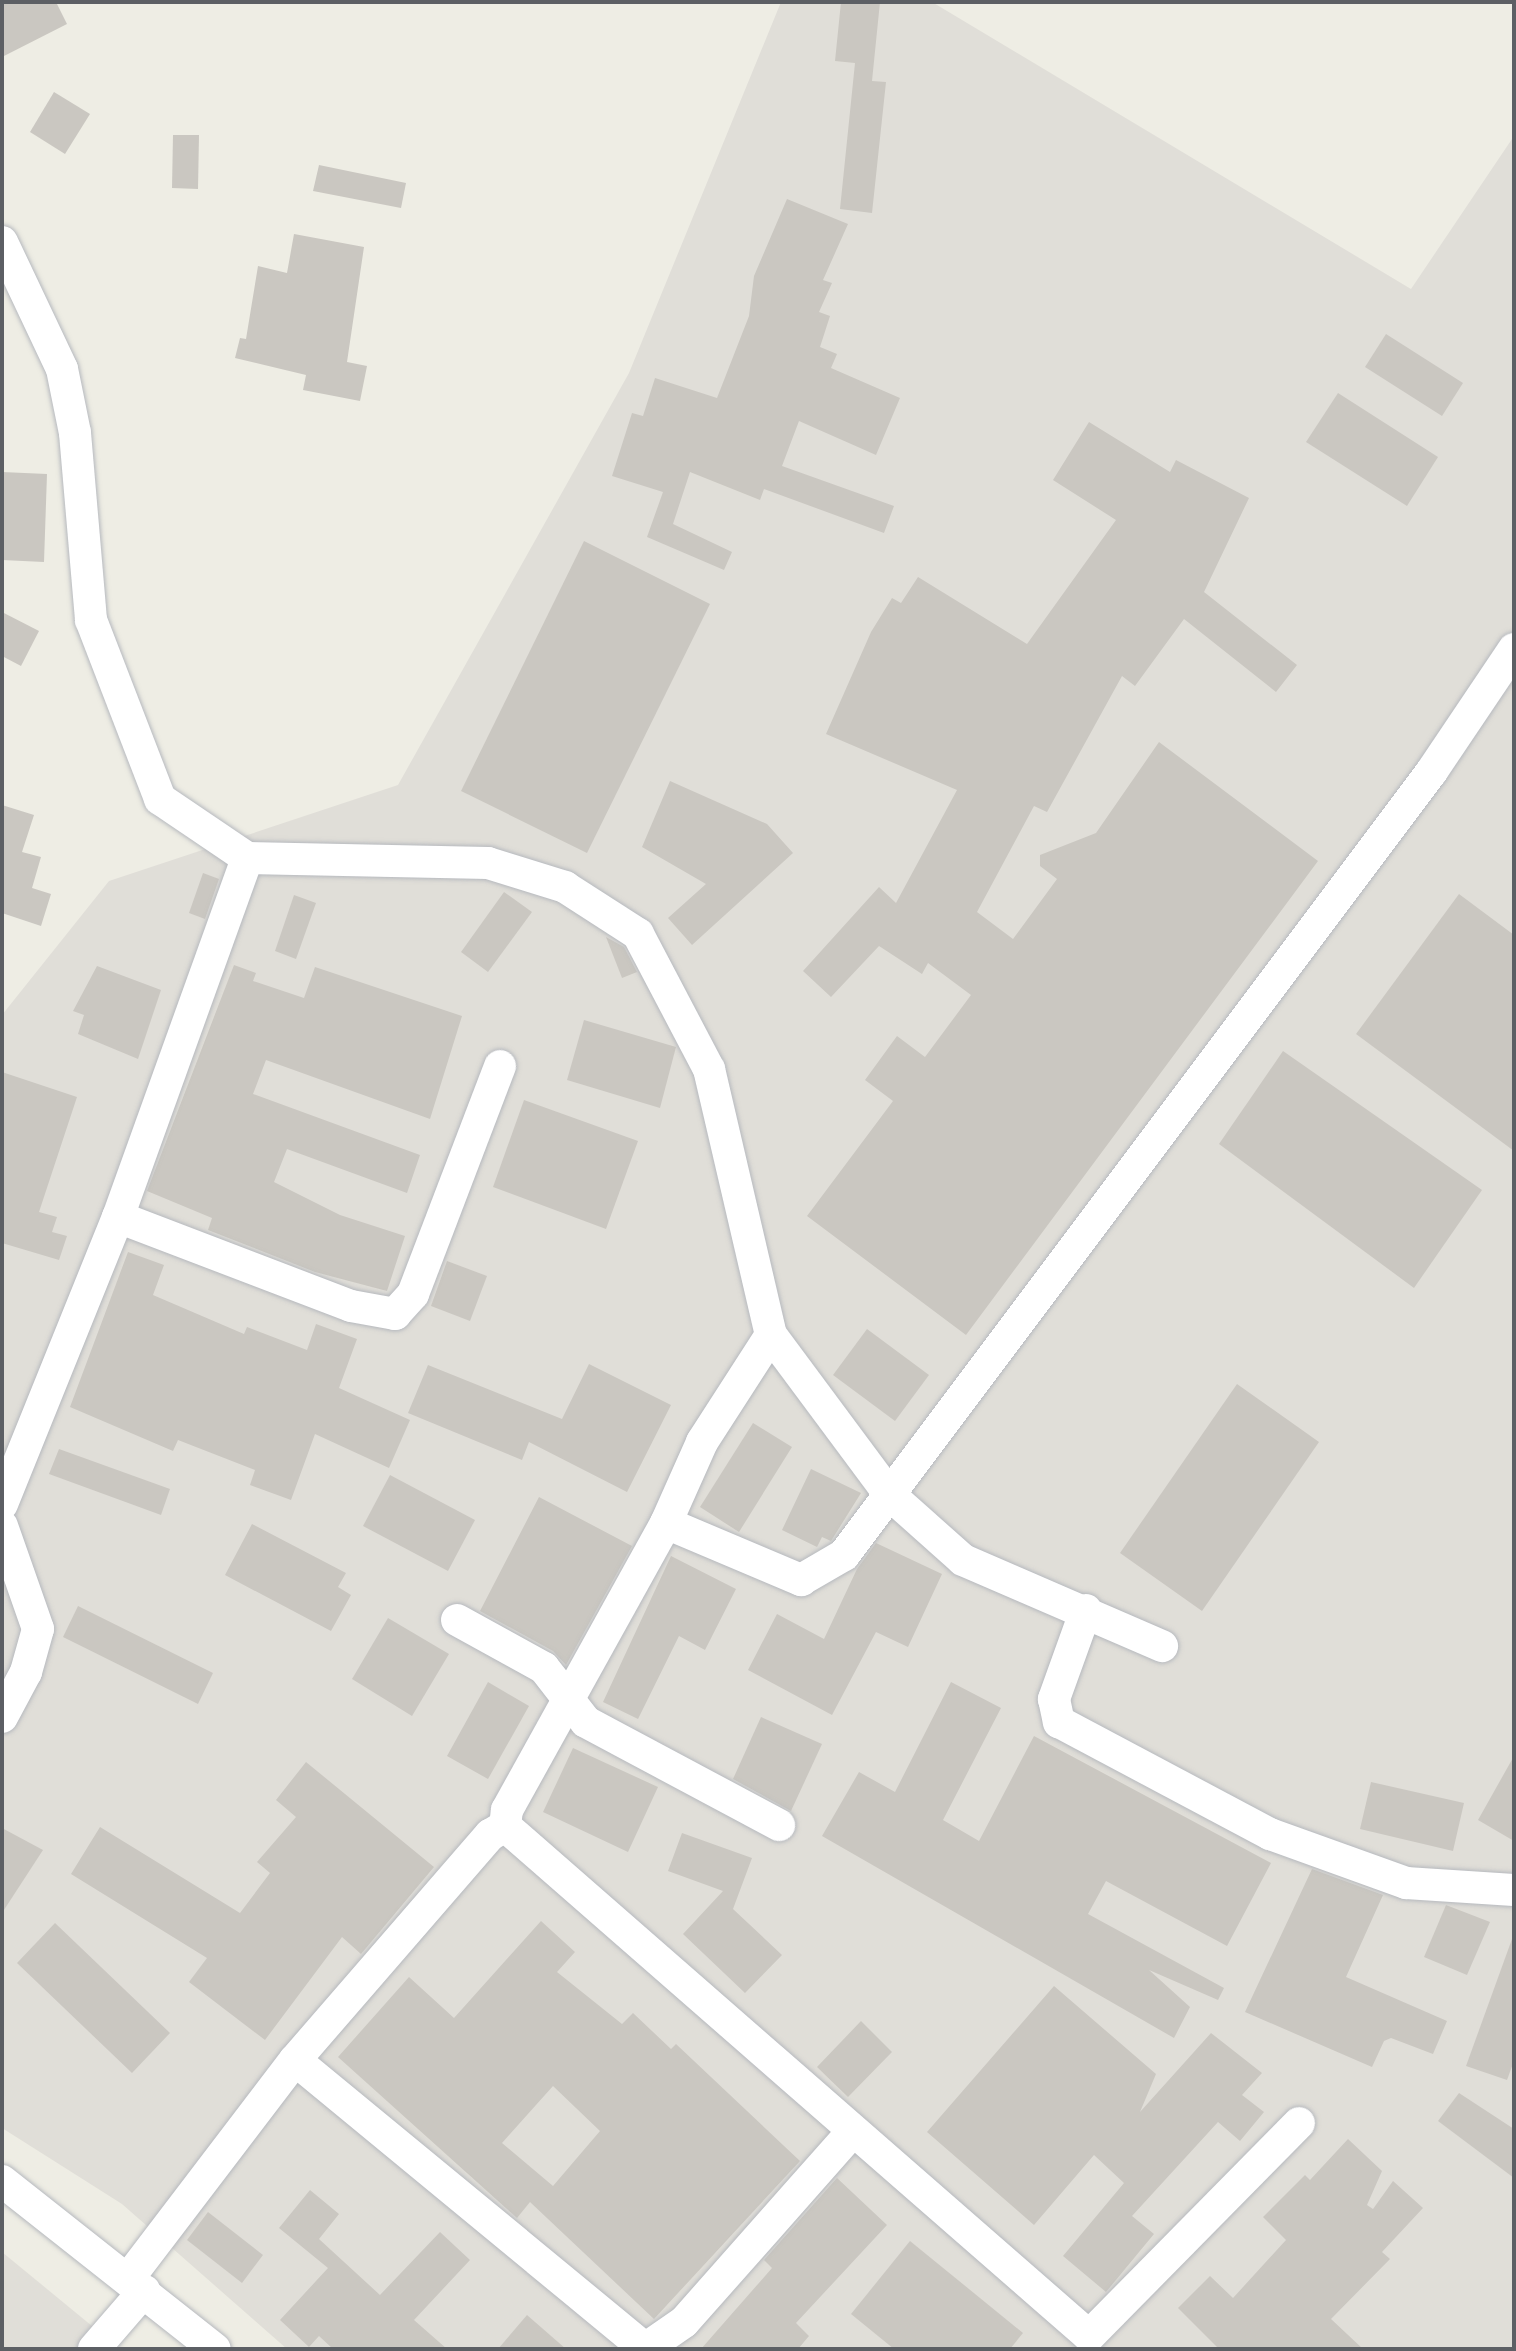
<!DOCTYPE html>
<style>
body{margin:0}
#map{position:relative;width:1516px;height:2351px;overflow:hidden;background:#eeede4;font-family:Lato,sans-serif}
div>[style]{position:absolute}
[style*='--x']{left:calc(var(--x)*1px);top:calc(var(--y)*1px);width:calc(var(--w)*1px);rotate:calc(var(--a)*1deg)}
.industrial>*{inset:0;background:#e0ded8}
.building>*{inset:0;background:#cac7c1}
.roads{filter:drop-shadow(0 0 2px #b6b9be) drop-shadow(0 0 2px #b6b9be)}
.minor>*{height:32px;margin:-16px;padding:0 16px;transform-origin:16px;border-radius:16px;background:#fff}
span{translate:-50% -50%;white-space:nowrap;text-align:center;line-height:1.15;-webkit-text-stroke:6px #fff;paint-order:stroke}
.frame{position:absolute;inset:0;border:4px solid #5c5f64;pointer-events:none}
</style>
<div id="map">
<div class="industrial">
<div style="clip-path:polygon(781px 2px,932px 2px,1411px 289px,1514px 136px,1514px 2349px,287px 2349px,122px 2204px,2px 2128px,2px 1015px,109px 881px,398px 785px,629px 373px)"></div>
<div style="clip-path:polygon(2px 2252px,120px 2349px,2px 2349px)"></div>
</div>
<div class="building">
<div style="clip-path:polygon(2px 2px,56px 2px,67px 24px,2px 57px)"></div>
<div style="clip-path:polygon(841px 2px,880px 2px,872px 81px,886px 82px,872px 213px,840px 209px,855px 63px,835px 61px)"></div>
<div style="clip-path:polygon(54px 92px,90px 114px,65px 154px,30px 132px)"></div>
<div style="clip-path:polygon(173px 135px,199px 135px,198px 189px,172px 188px)"></div>
<div style="clip-path:polygon(319px 165px,406px 183px,401px 208px,313px 191px)"></div>
<div style="clip-path:polygon(787px 199px,848px 224px,823px 280px,832px 283px,819px 312px,830px 316px,820px 347px,837px 354px,831px 368px,900px 398px,876px 455px,799px 421px,782px 466px,894px 506px,884px 533px,764px 489px,760px 500px,690px 472px,673px 524px,732px 552px,724px 570px,647px 537px,663px 492px,612px 476px,632px 413px,643px 416px,655px 378px,717px 398px,749px 316px,754px 276px)"></div>
<div style="clip-path:polygon(294px 234px,364px 247px,347px 362px,367px 366px,360px 401px,303px 390px,306px 375px,235px 358px,240px 338px,246px 339px,258px 266px,287px 273px)"></div>
<div style="clip-path:polygon(1386px 334px,1463px 383px,1442px 416px,1365px 367px)"></div>
<div style="clip-path:polygon(1338px 393px,1438px 457px,1407px 506px,1306px 442px)"></div>
<div style="clip-path:polygon(1089px 422px,1170px 472px,1176px 460px,1249px 498px,1204px 592px,1297px 665px,1276px 692px,1184px 619px,1135px 686px,1122px 676px,1047px 812px,1034px 806px,977px 912px,1013px 939px,1057px 879px,1040px 866px,1040px 855px,1096px 833px,1159px 742px,1318px 861px,966px 1335px,807px 1216px,893px 1101px,865px 1080px,897px 1036px,925px 1057px,971px 995px,928px 963px,922px 974px,879px 946px,831px 997px,803px 971px,879px 887px,896px 903px,957px 790px,826px 734px,871px 632px,892px 598px,901px 603px,918px 577px,1027px 644px,1116px 520px,1053px 480px)"></div>
<div style="clip-path:polygon(2px 472px,47px 474px,44px 562px,2px 560px)"></div>
<div style="clip-path:polygon(584px 541px,710px 604px,587px 853px,461px 791px)"></div>
<div style="clip-path:polygon(2px 612px,39px 631px,21px 666px,2px 656px)"></div>
<div style="clip-path:polygon(670px 781px,767px 824px,793px 853px,692px 945px,668px 918px,706px 884px,642px 847px)"></div>
<div style="clip-path:polygon(2px 805px,34px 815px,22px 852px,41px 857px,32px 888px,51px 894px,41px 926px,2px 913px)"></div>
<div style="clip-path:polygon(203px 873px,219px 879px,205px 919px,189px 913px)"></div>
<div style="clip-path:polygon(504px 892px,532px 912px,488px 972px,461px 952px)"></div>
<div style="clip-path:polygon(1459px 894px,1514px 935px,1514px 1151px,1356px 1034px)"></div>
<div style="clip-path:polygon(294px 895px,316px 903px,296px 959px,275px 951px)"></div>
<div style="clip-path:polygon(606px 937px,624px 947px,637px 972px,622px 978px)"></div>
<div style="clip-path:polygon(234px 965px,256px 973px,253px 981px,304px 998px,315px 967px,462px 1016px,430px 1119px,266px 1060px,253px 1094px,420px 1155px,407px 1193px,287px 1149px,274px 1182px,340px 1215px,405px 1236px,387px 1291px,315px 1272px,208px 1230px,212px 1218px,147px 1191px)"></div>
<div style="clip-path:polygon(97px 966px,161px 990px,138px 1059px,78px 1034px,84px 1015px,73px 1011px)"></div>
<div style="clip-path:polygon(584px 1020px,676px 1047px,660px 1108px,567px 1080px)"></div>
<div style="clip-path:polygon(1283px 1051px,1482px 1190px,1414px 1288px,1219px 1144px)"></div>
<div style="clip-path:polygon(2px 1072px,77px 1097px,39px 1212px,57px 1217px,52px 1232px,67px 1236px,59px 1260px,2px 1243px)"></div>
<div style="clip-path:polygon(524px 1100px,638px 1141px,606px 1229px,493px 1187px)"></div>
<div style="clip-path:polygon(128px 1252px,164px 1265px,153px 1295px,244px 1334px,247px 1327px,307px 1350px,316px 1324px,357px 1339px,339px 1388px,410px 1420px,389px 1468px,315px 1434px,291px 1500px,250px 1485px,255px 1470px,178px 1440px,173px 1451px,70px 1407px)"></div>
<div style="clip-path:polygon(447px 1261px,487px 1276px,470px 1321px,431px 1306px)"></div>
<div style="clip-path:polygon(867px 1329px,929px 1375px,895px 1421px,833px 1375px)"></div>
<div style="clip-path:polygon(589px 1364px,671px 1405px,627px 1492px,529px 1442px,522px 1460px,408px 1413px,428px 1365px,562px 1419px)"></div>
<div style="clip-path:polygon(1237px 1384px,1319px 1442px,1202px 1611px,1120px 1553px)"></div>
<div style="clip-path:polygon(753px 1423px,792px 1447px,739px 1532px,700px 1507px)"></div>
<div style="clip-path:polygon(59px 1449px,170px 1489px,161px 1515px,49px 1474px)"></div>
<div style="clip-path:polygon(811px 1469px,861px 1493px,831px 1541px,822px 1537px,817px 1547px,782px 1530px)"></div>
<div style="clip-path:polygon(390px 1475px,475px 1520px,448px 1571px,363px 1526px)"></div>
<div style="clip-path:polygon(539px 1497px,632px 1546px,566px 1665px,553px 1651px,480px 1611px)"></div>
<div style="clip-path:polygon(252px 1524px,346px 1573px,338px 1587px,351px 1595px,331px 1631px,225px 1575px)"></div>
<div style="clip-path:polygon(876px 1543px,942px 1574px,908px 1647px,876px 1632px,832px 1715px,748px 1670px,777px 1614px,824px 1639px,857px 1569px)"></div>
<div style="clip-path:polygon(671px 1556px,736px 1589px,705px 1650px,679px 1636px,638px 1719px,603px 1702px)"></div>
<div style="clip-path:polygon(78px 1606px,213px 1673px,198px 1704px,63px 1637px)"></div>
<div style="clip-path:polygon(388px 1618px,449px 1654px,412px 1716px,352px 1679px)"></div>
<div style="clip-path:polygon(488px 1682px,529px 1706px,488px 1779px,447px 1756px)"></div>
<div style="clip-path:polygon(951px 1682px,1001px 1708px,943px 1820px,979px 1841px,1034px 1736px,1271px 1863px,1227px 1946px,1106px 1881px,1088px 1914px,1224px 1988px,1218px 2000px,1149px 1970px,1190px 2007px,1174px 2038px,822px 1836px,859px 1772px,895px 1792px)"></div>
<div style="clip-path:polygon(761px 1717px,822px 1744px,791px 1811px,733px 1779px)"></div>
<div style="clip-path:polygon(573px 1748px,658px 1787px,628px 1852px,543px 1812px)"></div>
<div style="clip-path:polygon(1514px 1756px,1514px 1841px,1478px 1820px)"></div>
<div style="clip-path:polygon(306px 1762px,434px 1867px,361px 1954px,342px 1937px,265px 2040px,189px 1982px,207px 1958px,71px 1874px,100px 1827px,240px 1913px,270px 1873px,257px 1862px,296px 1817px,276px 1800px)"></div>
<div style="clip-path:polygon(1371px 1782px,1464px 1803px,1453px 1851px,1360px 1829px)"></div>
<div style="clip-path:polygon(2px 1828px,43px 1850px,2px 1913px)"></div>
<div style="clip-path:polygon(682px 1833px,752px 1858px,733px 1909px,782px 1955px,745px 1993px,683px 1934px,723px 1891px,668px 1871px)"></div>
<div style="clip-path:polygon(1312px 1869px,1383px 1895px,1346px 1977px,1447px 2021px,1433px 2054px,1391px 2038px,1384px 2041px,1372px 2067px,1245px 2012px)"></div>
<div style="clip-path:polygon(1446px 1905px,1490px 1922px,1467px 1975px,1424px 1957px)"></div>
<div style="clip-path:polygon(evenodd,541px 1921px,575px 1952px,557px 1972px,622px 2024px,633px 2013px,671px 2049px,676px 2044px,800px 2161px,654px 2319px,530px 2202px,517px 2218px,338px 2057px,409px 1977px,454px 2018px,541px 1921px,553px 2086px,600px 2131px,553px 2186px,502px 2143px,553px 2086px)"></div>
<div style="clip-path:polygon(55px 1923px,170px 2033px,132px 2073px,17px 1963px)"></div>
<div style="clip-path:polygon(1512px 1939px,1514px 2061px,1507px 2080px,1466px 2066px)"></div>
<div style="clip-path:polygon(1054px 1986px,1156px 2074px,1140px 2112px,1211px 2033px,1262px 2073px,1242px 2095px,1264px 2112px,1240px 2141px,1218px 2122px,1132px 2216px,1154px 2234px,1106px 2292px,1063px 2256px,1124px 2183px,1094px 2155px,1034px 2225px,927px 2132px)"></div>
<div style="clip-path:polygon(861px 2021px,892px 2052px,848px 2097px,817px 2067px)"></div>
<div style="clip-path:polygon(1459px 2093px,1514px 2129px,1514px 2178px,1438px 2121px)"></div>
<div style="clip-path:polygon(1348px 2139px,1382px 2171px,1367px 2205px,1373px 2209px,1393px 2181px,1423px 2208px,1382px 2252px,1390px 2259px,1331px 2319px,1363px 2349px,1219px 2349px,1178px 2308px,1210px 2276px,1233px 2298px,1286px 2240px,1263px 2217px,1305px 2175px,1310px 2180px)"></div>
<div style="clip-path:polygon(837px 2178px,887px 2225px,796px 2323px,809px 2336px,798px 2349px,701px 2349px,772px 2268px,764px 2260px)"></div>
<div style="clip-path:polygon(310px 2190px,339px 2214px,319px 2239px,380px 2295px,440px 2232px,470px 2260px,414px 2320px,447px 2349px,333px 2349px,319px 2336px,309px 2347px,280px 2320px,328px 2268px,279px 2228px)"></div>
<div style="clip-path:polygon(208px 2212px,263px 2255px,242px 2283px,187px 2240px)"></div>
<div style="clip-path:polygon(910px 2241px,1023px 2333px,1010px 2349px,894px 2349px,851px 2314px)"></div>
<div style="clip-path:polygon(527px 2315px,566px 2349px,498px 2349px)"></div>
</div>
<div class="roads">
<div class="minor">
<div style="--x:2;--y:242;--w:140;--a:64.7"></div>
<div style="--x:62;--y:369;--w:65;--a:78.5"></div>
<div style="--x:75;--y:433;--w:188;--a:85.1"></div>
<div style="--x:91;--y:620;--w:192;--a:68.9"></div>
<div style="--x:160;--y:799;--w:105;--a:34.1"></div>
<div style="--x:247;--y:858;--w:241;--a:1.2"></div>
<div style="--x:488;--y:863;--w:81;--a:17.3"></div>
<div style="--x:565;--y:887;--w:87;--a:32.8"></div>
<div style="--x:638;--y:934;--w:153;--a:62.3"></div>
<div style="--x:709;--y:1069;--w:273;--a:76.9"></div>
<div style="--x:771;--y:1335;--w:198;--a:53.4"></div>
<div style="--x:889;--y:1494;--w:99;--a:41.7"></div>
<div style="--x:963;--y:1560;--w:217;--a:23.4"></div>
<div style="--x:118;--y:1217;--w:249;--a:20.9"></div>
<div style="--x:351;--y:1306;--w:45;--a:10.3"></div>
<div style="--x:395;--y:1314;--w:27;--a:-48"></div>
<div style="--x:413;--y:1294;--w:244;--a:-69.1"></div>
<div style="--x:2;--y:1504;--w:310;--a:-68"></div>
<div style="--x:118;--y:1217;--w:381;--a:-70.2"></div>
<div style="--x:666;--y:1523;--w:147;--a:22.9"></div>
<div style="--x:801;--y:1580;--w:50;--a:-30.2"></div>
<div style="--x:844;--y:1555;--w:980;--a:-53.13"></div>
<div style="--x:1432;--y:771;--w:147;--a:-56.1"></div>
<div style="--x:2;--y:1526;--w:109;--a:70.7"></div>
<div style="--x:38;--y:1629;--w:45;--a:105.6"></div>
<div style="--x:26;--y:1672;--w:51;--a:118.1"></div>
<div style="--x:1086;--y:1610;--w:95;--a:109.8"></div>
<div style="--x:1054;--y:1699;--w:24;--a:78"></div>
<div style="--x:1059;--y:1722;--w:239;--a:28"></div>
<div style="--x:1270;--y:1834;--w:145;--a:19.8"></div>
<div style="--x:1406;--y:1883;--w:108;--a:3.7"></div>
<div style="--x:457;--y:1620;--w:99;--a:28.9"></div>
<div style="--x:544;--y:1668;--w:68;--a:52.1"></div>
<div style="--x:586;--y:1722;--w:219;--a:28.1"></div>
<div style="--x:505;--y:1826;--w:775;--a:41.13"></div>
<div style="--x:1089;--y:2336;--w:299;--a:-45.4"></div>
<div style="--x:505;--y:1826;--w:16;--a:-83"></div>
<div style="--x:507;--y:1810;--w:328;--a:-61"></div>
<div style="--x:666;--y:1523;--w:89;--a:-66"></div>
<div style="--x:702;--y:1442;--w:127;--a:-57.2"></div>
<div style="--x:295;--y:2060;--w:454;--a:39.5"></div>
<div style="--x:2;--y:2181;--w:271;--a:38.3"></div>
<div style="--x:128;--y:2279;--w:275;--a:-52.7"></div>
<div style="--x:295;--y:2060;--w:298;--a:-49.1"></div>
<div style="--x:490;--y:1835;--w:17;--a:-31"></div>
<div style="--x:94;--y:2349;--w:77;--a:-49.2"></div>
<div style="--x:645;--y:2349;--w:47;--a:-34.7"></div>
<div style="--x:684;--y:2322;--w:252;--a:-48.5"></div>
</div>
</div>
<div class="frame"></div>
</div>
